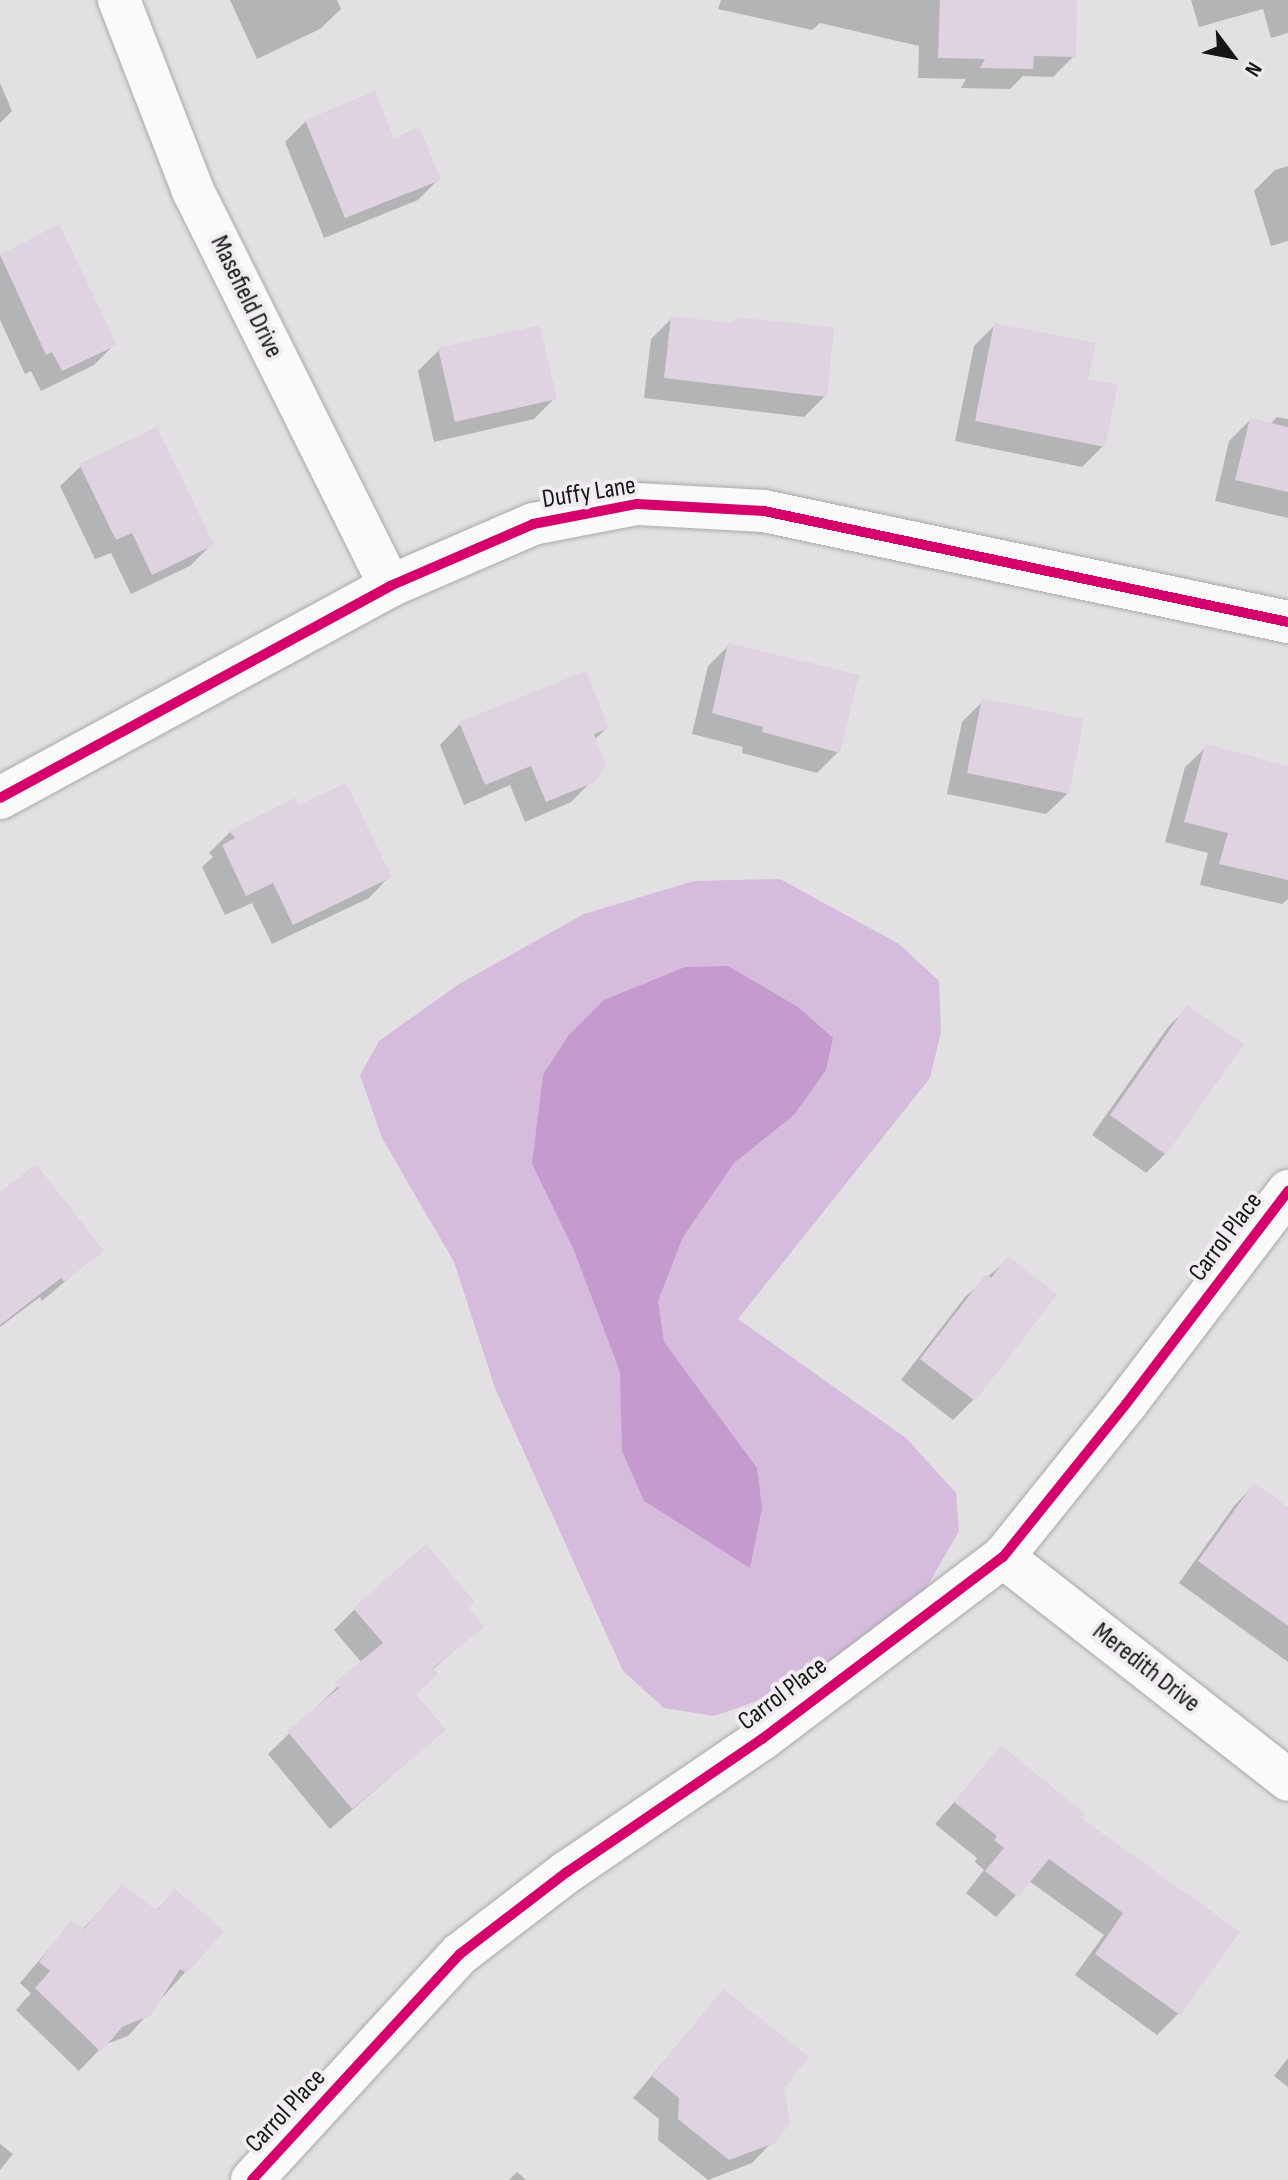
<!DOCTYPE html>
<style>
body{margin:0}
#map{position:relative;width:1288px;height:2180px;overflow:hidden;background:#e2e0e3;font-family:"Sofia Sans Condensed",sans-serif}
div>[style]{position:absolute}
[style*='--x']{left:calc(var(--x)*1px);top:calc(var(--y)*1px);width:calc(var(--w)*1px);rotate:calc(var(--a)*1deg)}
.green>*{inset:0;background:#d6bcdc}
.water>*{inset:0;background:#c59ace}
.shadow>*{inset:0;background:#0003}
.building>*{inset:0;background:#dfd2e1}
.roads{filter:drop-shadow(0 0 2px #a9a8aa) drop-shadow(0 0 2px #a9a8aa)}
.minor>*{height:42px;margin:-21px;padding:0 21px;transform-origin:21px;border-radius:21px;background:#fbfafb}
.cycleway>*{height:10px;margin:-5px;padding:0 5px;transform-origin:5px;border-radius:5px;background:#d6006c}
span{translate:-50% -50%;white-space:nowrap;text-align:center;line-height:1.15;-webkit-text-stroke:8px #f0ecf1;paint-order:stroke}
.street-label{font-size:26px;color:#171617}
.north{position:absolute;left:1192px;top:16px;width:80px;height:80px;-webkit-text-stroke:6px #f0ecf1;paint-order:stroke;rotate:122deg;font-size:22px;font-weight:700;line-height:32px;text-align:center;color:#171617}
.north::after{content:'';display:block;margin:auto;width:28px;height:36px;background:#171617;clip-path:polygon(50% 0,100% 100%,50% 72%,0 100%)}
</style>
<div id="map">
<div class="green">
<div style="clip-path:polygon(780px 879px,899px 944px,939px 981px,941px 1032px,930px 1078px,738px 1319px,906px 1438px,956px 1493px,959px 1531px,921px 1597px,845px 1652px,766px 1698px,714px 1716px,664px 1708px,623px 1671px,495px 1388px,454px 1262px,382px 1138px,360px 1075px,379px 1041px,459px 984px,584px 914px,694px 881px)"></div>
</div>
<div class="water">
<div style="clip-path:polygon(728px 966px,798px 1007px,833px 1038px,826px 1070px,794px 1115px,734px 1163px,683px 1237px,658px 1301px,664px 1342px,757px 1468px,762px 1508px,750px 1568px,644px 1501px,622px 1451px,620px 1372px,573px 1248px,532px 1164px,543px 1075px,568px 1036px,604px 1000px,685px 967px)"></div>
</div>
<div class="shadow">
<div style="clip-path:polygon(230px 0,337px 0,341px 9px,320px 29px,257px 59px)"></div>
<div style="clip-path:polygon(721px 0,1075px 0,1074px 56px,1053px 77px,1023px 76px,1010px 89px,961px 88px,966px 79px,918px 78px,919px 46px,820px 23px,812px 30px,718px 9px)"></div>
<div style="clip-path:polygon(1191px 0,1288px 0,1288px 33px,1271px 38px,1263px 9px,1199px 27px)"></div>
<div style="clip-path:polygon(0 83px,12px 111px,0 123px)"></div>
<div style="clip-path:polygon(306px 121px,393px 141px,438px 180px,418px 200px,324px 238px,285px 142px)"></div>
<div style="clip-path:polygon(1288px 166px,1288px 241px,1271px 246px,1254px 191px,1275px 170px)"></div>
<div style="clip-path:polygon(58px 227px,115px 344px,94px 365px,41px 391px,31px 371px,25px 374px,0 320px,0 255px)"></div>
<div style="clip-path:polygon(672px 318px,731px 325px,735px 321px,825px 396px,804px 417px,644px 398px,651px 339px)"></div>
<div style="clip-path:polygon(995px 325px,1086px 381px,1103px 446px,1082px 467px,955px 441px,974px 346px)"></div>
<div style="clip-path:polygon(439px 350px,554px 399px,534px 419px,434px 442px,418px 371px)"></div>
<div style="clip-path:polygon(1277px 417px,1288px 419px,1288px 518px,1215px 501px,1229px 441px,1250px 420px,1269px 425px)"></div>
<div style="clip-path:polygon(81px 466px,211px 545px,190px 566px,131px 594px,111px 553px,95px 559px,60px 486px)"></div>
<div style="clip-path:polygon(729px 645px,838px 752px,817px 773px,742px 753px,743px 747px,692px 734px,708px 666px)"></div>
<div style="clip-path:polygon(983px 701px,1067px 794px,1046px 814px,947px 794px,962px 722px)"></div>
<div style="clip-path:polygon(460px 724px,607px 728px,594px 740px,593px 780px,571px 802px,525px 822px,510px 785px,464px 805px,440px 745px)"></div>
<div style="clip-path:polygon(1206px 747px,1288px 768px,1288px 899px,1282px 904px,1200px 885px,1208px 853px,1165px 842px,1185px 767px)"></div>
<div style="clip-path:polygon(294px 801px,298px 808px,389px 877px,369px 898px,272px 944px,252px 903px,225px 915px,202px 867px,213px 857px,209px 853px,230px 832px)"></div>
<div style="clip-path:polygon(1187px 1008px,1165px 1154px,1146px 1173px,1092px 1135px,1168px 1027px)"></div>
<div style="clip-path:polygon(0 1194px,101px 1251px,42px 1301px,40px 1297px,0 1327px)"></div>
<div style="clip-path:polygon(1008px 1259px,973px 1400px,953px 1420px,901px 1380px,965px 1297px)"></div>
<div style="clip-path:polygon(1254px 1485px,1288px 1510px,1288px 1662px,1179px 1583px,1234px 1506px)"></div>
<div style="clip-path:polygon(355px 1609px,466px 1609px,481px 1627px,432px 1670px,414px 1695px,444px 1730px,330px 1829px,268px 1754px,362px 1663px,334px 1630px)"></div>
<div style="clip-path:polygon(1001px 1748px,1078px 1819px,1237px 1933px,1178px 2014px,1157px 2035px,1075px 1975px,1104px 1935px,1029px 1881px,996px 1917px,966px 1893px,984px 1870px,975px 1862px,977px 1858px,935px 1824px)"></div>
<div style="clip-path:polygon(122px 1887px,155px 1911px,175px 1892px,222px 1931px,128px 2036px,104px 2045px,79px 2071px,16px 2010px,31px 1993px,20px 1983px,71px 1923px,82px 1930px)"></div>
<div style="clip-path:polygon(723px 1991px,782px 2087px,773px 2141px,752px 2163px,708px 2180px,658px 2140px,659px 2119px,633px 2098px)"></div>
<div style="clip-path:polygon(1288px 2058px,1288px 2087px,1274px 2076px)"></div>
<div style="clip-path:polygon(0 2144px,13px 2154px,0 2170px)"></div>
<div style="clip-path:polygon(517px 2172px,526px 2180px,509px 2180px)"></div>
</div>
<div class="building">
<div style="clip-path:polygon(940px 0,1077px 0,1076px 57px,1034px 56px,1033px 69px,980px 68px,985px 59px,938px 58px)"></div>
<div style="clip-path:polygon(375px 91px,394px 138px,419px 127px,441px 180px,345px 218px,305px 120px)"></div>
<div style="clip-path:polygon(59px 224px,117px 345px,62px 371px,52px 352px,46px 355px,0 255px)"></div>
<div style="clip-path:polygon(671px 316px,734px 323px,735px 318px,757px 319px,834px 328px,827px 397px,664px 378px)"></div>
<div style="clip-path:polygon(994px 323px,1096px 343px,1088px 379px,1118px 384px,1105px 447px,975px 421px)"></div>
<div style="clip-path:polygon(540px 325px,557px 399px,455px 422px,438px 348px)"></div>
<div style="clip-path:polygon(1250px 418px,1288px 427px,1288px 492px,1235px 480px)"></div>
<div style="clip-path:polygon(157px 427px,214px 545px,152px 575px,132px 533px,116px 540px,79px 464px)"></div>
<div style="clip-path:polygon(728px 643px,859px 675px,840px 753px,762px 732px,763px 727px,712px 713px)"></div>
<div style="clip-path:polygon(586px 671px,609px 728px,594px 734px,606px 765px,595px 782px,546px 802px,531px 766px,485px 785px,459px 722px)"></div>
<div style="clip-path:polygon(982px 698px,1084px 719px,1069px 794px,967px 773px)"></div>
<div style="clip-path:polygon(1205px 744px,1288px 766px,1288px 880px,1219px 864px,1228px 833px,1184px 822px)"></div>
<div style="clip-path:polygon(346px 783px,392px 877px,293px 925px,273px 883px,246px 896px,222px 845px,235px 838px,229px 831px,295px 798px,299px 805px)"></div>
<div style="clip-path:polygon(1187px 1005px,1244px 1044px,1166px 1155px,1110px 1115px)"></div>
<div style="clip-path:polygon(36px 1164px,104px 1251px,64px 1282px,61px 1278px,0 1325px,0 1192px)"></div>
<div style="clip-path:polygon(1008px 1256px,1057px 1295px,975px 1401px,920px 1359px,986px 1274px,991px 1278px)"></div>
<div style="clip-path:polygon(1254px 1483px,1288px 1507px,1288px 1626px,1198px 1561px)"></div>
<div style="clip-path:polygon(426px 1544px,474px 1601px,469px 1609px,484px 1627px,433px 1668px,438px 1674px,416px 1694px,446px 1730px,352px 1809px,287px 1731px,339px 1688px,334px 1683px,383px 1643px,353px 1608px)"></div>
<div style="clip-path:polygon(1001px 1745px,1085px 1814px,1081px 1818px,1240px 1932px,1180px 2015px,1095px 1954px,1123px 1913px,1049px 1859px,1018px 1897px,985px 1871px,1004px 1848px,994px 1840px,997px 1836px,954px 1802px)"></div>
<div style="clip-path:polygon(122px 1884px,157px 1910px,175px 1889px,224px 1931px,187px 1973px,180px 1969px,151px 2015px,122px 2027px,101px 2052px,35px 1988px,50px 1971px,39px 1962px,71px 1920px,84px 1929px)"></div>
<div style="clip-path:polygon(723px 1989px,809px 2057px,784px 2088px,790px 2123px,775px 2143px,729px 2160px,678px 2119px,679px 2098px,652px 2076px)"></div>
</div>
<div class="roads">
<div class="minor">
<div style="--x:119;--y:0;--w:205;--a:68.8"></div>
<div style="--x:193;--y:191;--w:441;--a:63.5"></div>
<div style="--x:0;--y:798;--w:444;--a:-28.5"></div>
<div style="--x:390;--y:586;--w:156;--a:-23.4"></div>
<div style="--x:533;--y:524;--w:106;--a:-10.9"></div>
<div style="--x:637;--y:504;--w:127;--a:3.2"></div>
<div style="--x:764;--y:511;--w:536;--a:11.96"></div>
<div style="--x:1003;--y:1557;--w:362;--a:38"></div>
<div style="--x:252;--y:2180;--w:307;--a:-47.4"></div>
<div style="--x:460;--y:1954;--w:135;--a:-37.5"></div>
<div style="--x:567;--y:1872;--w:236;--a:-34.3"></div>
<div style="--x:762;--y:1739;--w:302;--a:-37.1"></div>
<div style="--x:1003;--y:1557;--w:196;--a:-51.2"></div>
<div style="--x:1126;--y:1404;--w:268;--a:-52.7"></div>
</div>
</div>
<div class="cycleway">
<div style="--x:0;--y:798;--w:444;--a:-28.5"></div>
<div style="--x:390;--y:586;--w:156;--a:-23.4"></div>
<div style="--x:533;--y:524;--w:106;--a:-10.9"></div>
<div style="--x:637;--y:504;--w:127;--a:3.2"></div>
<div style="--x:764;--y:511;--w:536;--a:11.96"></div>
<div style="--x:252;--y:2180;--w:307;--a:-47.4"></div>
<div style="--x:460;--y:1954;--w:135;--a:-37.5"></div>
<div style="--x:567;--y:1872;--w:236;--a:-34.3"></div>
<div style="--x:762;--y:1739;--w:302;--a:-37.1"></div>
<div style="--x:1003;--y:1557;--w:196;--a:-51.2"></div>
<div style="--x:1126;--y:1404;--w:268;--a:-52.7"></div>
</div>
<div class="street-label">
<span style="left:246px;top:297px;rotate:64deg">Masefield Drive</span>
<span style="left:589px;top:493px;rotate:-9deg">Duffy Lane</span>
<span style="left:1226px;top:1237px;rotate:-53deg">Carrol Place</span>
<span style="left:1146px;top:1668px;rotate:38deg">Meredith Drive</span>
<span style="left:783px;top:1694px;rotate:-37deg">Carrol Place</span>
<span style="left:286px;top:2111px;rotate:-47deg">Carrol Place</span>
</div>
<div class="north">N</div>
</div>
